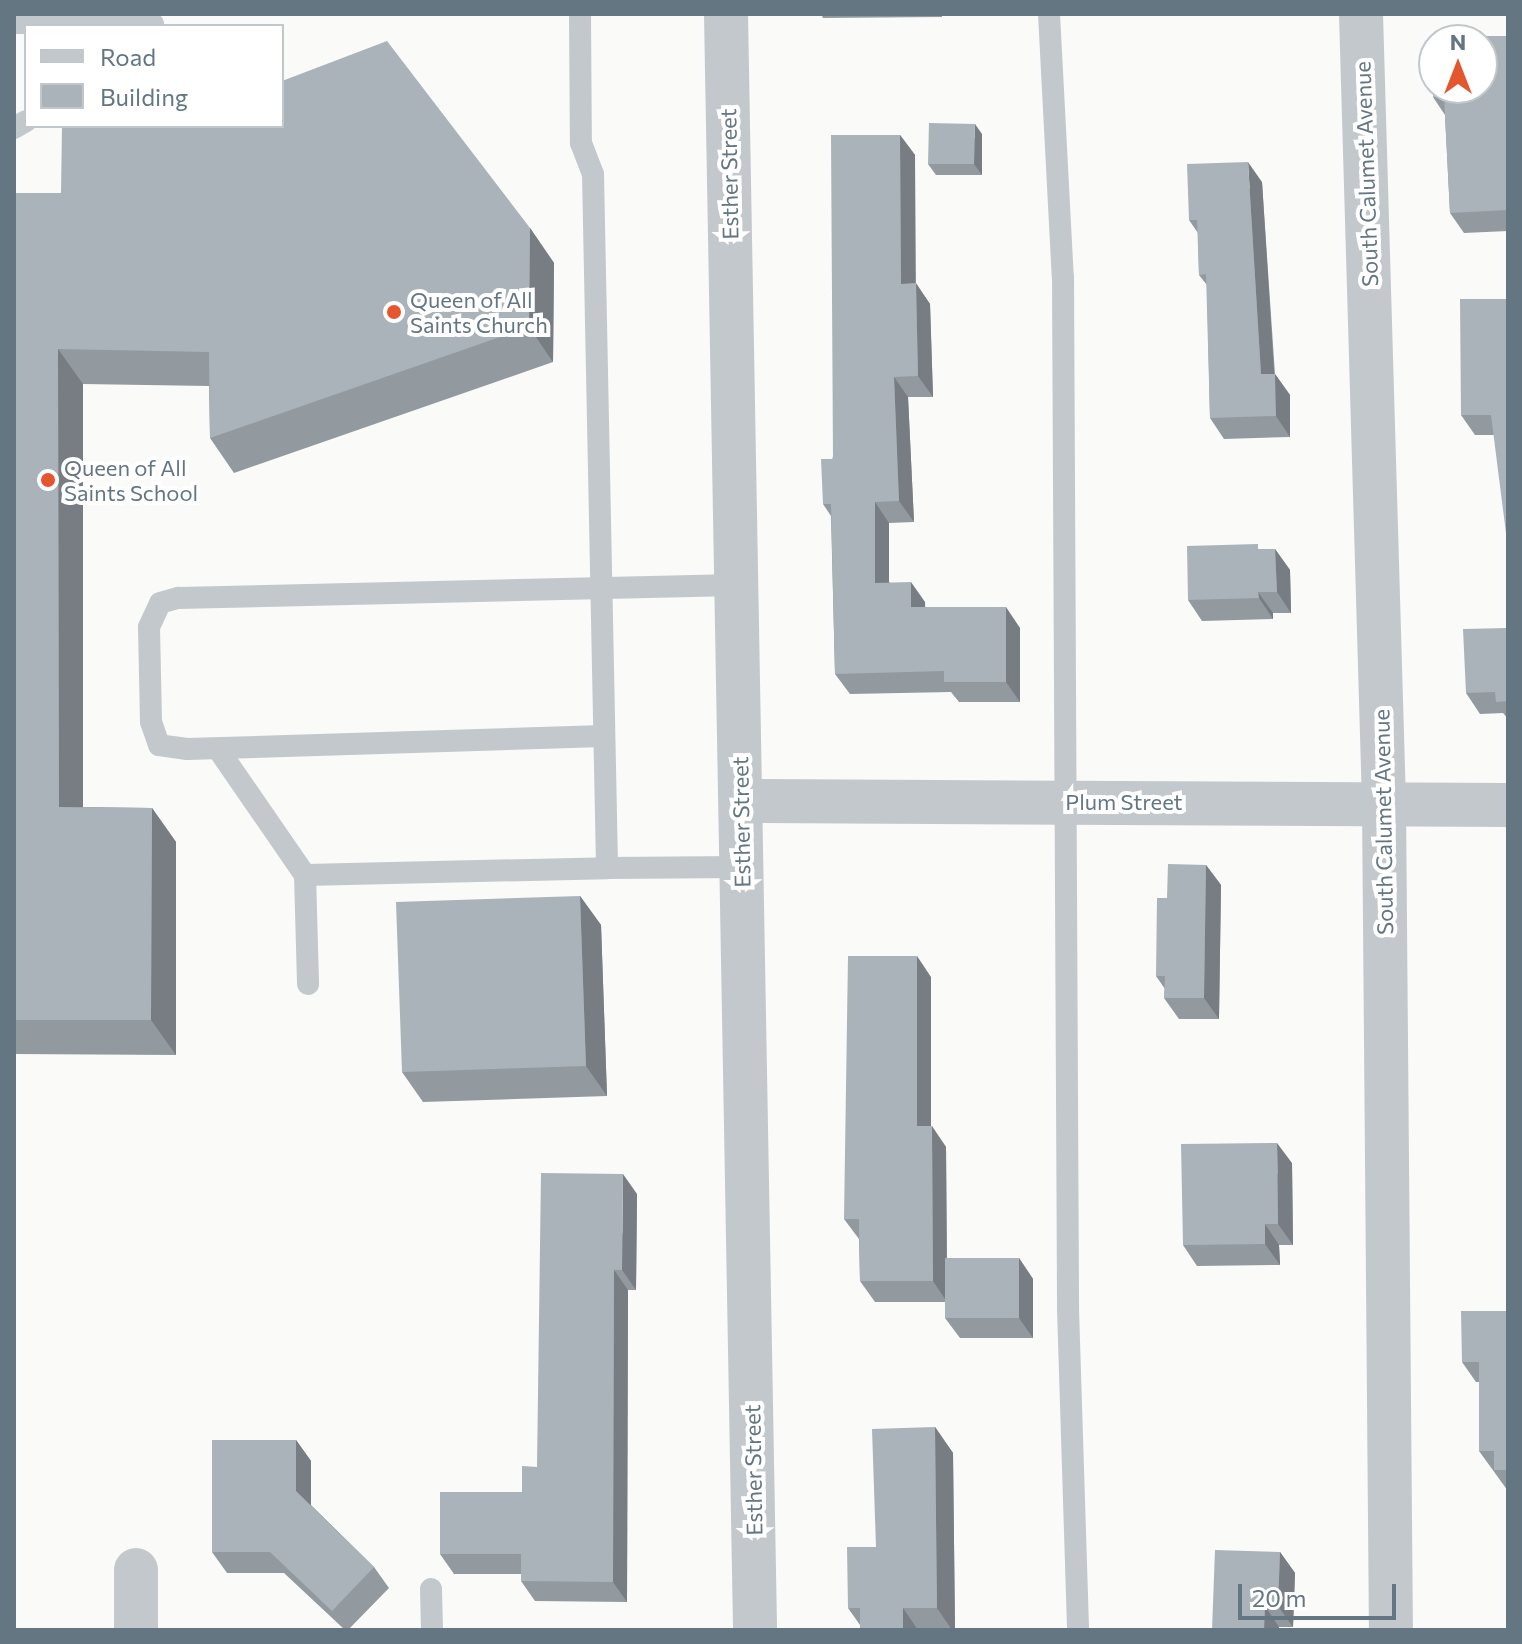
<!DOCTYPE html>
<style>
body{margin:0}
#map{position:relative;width:1522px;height:1644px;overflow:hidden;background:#fafaf8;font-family:Commissioner,sans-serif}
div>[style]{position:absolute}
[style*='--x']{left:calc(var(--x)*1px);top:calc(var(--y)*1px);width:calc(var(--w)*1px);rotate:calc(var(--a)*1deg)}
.service>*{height:22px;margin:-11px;padding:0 11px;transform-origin:11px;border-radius:11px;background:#c3c8cc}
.minor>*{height:44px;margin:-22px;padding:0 22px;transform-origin:22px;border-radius:22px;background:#c3c8cc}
.wall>*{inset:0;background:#929a9f}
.shaded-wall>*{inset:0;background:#777d82}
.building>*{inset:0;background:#aab3b9}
.dots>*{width:22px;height:22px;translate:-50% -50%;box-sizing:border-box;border:4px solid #fff;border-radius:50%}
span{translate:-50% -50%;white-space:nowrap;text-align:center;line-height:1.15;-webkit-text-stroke:8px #fff;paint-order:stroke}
.street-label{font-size:22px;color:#657683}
.poi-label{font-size:22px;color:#657683}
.left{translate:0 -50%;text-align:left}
.frame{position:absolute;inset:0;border:16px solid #657683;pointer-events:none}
.legend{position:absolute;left:24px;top:24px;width:260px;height:104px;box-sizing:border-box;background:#fff;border:2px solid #c1c8cd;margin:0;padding:10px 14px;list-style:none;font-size:24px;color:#657683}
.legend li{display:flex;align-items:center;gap:16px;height:40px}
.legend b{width:40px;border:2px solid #c1c8cd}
.north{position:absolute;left:1418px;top:24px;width:80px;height:80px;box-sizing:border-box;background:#fff;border:2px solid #c1c8cd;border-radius:50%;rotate:0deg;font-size:22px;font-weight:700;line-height:32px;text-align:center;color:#657683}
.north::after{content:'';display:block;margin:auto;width:28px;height:36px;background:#e4572e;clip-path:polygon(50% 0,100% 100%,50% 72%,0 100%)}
.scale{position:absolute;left:1238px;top:1584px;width:158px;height:36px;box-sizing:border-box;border:4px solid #657683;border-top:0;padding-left:10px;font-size:24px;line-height:28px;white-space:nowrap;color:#657683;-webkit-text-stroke:6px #fff;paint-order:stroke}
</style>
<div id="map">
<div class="service">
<div style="--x:580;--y:14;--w:129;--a:89.6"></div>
<div style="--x:581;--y:143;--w:33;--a:69"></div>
<div style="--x:593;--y:174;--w:694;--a:88.84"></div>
<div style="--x:607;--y:868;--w:135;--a:-0.4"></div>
<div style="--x:1049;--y:14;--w:263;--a:87"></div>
<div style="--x:1063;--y:277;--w:1032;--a:89.72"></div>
<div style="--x:1068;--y:1309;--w:321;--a:88.2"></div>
<div style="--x:14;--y:23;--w:139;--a:0.4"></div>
<div style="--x:14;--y:128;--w:14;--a:-30"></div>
<div style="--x:603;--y:736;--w:416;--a:178.2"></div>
<div style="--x:187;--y:749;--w:28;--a:-172"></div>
<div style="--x:159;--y:745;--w:24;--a:-109"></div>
<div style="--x:151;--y:722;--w:95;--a:-91.2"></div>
<div style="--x:149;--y:627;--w:26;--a:-65"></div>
<div style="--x:160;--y:603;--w:19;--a:-16"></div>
<div style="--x:178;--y:598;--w:558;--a:-1.33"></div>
<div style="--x:218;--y:749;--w:153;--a:55.4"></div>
<div style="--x:305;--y:875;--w:109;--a:88.4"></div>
<div style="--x:305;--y:875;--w:302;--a:-1.3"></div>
<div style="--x:431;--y:1589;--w:41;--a:88.6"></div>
</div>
<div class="minor">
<div style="--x:726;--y:14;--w:1616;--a:88.97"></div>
<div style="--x:1361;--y:14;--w:789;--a:88.33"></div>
<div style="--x:1384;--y:803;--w:827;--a:89.52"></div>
<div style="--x:741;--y:801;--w:767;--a:0.3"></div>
<div style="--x:136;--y:1630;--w:60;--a:-90"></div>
</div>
<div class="wall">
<div style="clip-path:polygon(821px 14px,942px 14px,942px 17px,823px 18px)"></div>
<div style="clip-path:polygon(1508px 36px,1508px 231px,1464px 233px,1450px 213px,1445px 115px,1433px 97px,1434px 88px)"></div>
<div style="clip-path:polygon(982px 134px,982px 175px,936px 175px,928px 164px)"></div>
<div style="clip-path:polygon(900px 135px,915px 155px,915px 283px,930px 304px,933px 397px,908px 397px,914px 522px,889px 523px,889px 582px,925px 602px,925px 607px,1020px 628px,1020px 702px,959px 702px,951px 692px,850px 694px,835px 674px,831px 516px,823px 504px)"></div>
<div style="clip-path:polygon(1262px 182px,1275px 374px,1290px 395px,1290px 437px,1224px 439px,1210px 418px,1207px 285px,1199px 275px,1198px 233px,1189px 220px)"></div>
<div style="clip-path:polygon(14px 193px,530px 228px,554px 263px,553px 362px,234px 473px,210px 438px,209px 386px,83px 384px,83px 807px,152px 808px,176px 842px,176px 1055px,14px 1054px)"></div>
<div style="clip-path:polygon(1508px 299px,1494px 435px,1475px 435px,1461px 415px)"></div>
<div style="clip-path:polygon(1275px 549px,1290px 570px,1291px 613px,1273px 613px,1273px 619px,1202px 621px,1188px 600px)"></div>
<div style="clip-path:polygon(1508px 628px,1508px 719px,1503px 713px,1480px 714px,1466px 693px)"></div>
<div style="clip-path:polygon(1206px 865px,1221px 885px,1219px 1019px,1179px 1019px,1164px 998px,1165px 989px,1156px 976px,1167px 898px)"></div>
<div style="clip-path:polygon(580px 896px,601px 925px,607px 1096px,423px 1102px,402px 1072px)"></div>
<div style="clip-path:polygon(931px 977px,931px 1126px,946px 1147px,947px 1258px,1019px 1258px,1033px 1279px,1033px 1338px,960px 1338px,945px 1318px,945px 1302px,875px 1302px,860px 1281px,859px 1239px,844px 1219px)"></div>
<div style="clip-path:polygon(1292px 1163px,1293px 1245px,1279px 1245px,1280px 1265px,1197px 1266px,1183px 1245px)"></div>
<div style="clip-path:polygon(637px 1194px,636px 1290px,628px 1290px,627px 1602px,535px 1601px,521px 1581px,521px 1574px,454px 1574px,440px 1554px,522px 1492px,537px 1467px)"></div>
<div style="clip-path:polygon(1508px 1311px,1508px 1491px,1479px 1451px,1479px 1382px,1476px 1382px,1462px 1362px)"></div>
<div style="clip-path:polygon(935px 1427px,953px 1453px,955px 1630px,860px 1630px,860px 1625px,848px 1608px,876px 1547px)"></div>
<div style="clip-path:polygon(296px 1440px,311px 1461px,311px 1505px,374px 1567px,389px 1588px,348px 1630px,345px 1630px,284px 1573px,227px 1573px,212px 1552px)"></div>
<div style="clip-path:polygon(1280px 1552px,1295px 1573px,1293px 1627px,1279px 1627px,1212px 1630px)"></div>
</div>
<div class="shaded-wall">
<div style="clip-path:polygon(975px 124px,982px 134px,982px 175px,974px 164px)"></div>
<div style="clip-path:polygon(900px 135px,915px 155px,916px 305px,901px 284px)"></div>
<div style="clip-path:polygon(1248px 162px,1262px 182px,1275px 387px,1275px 374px,1290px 395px,1290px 437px,1276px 416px,1261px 374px)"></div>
<div style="clip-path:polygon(530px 228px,554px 263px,553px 362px,529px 327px)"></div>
<div style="clip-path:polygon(916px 283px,930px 304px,933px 397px,918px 376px)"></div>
<div style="clip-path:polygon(58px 349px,83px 384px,83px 842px,59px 807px)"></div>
<div style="clip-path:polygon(894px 377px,908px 397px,914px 522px,899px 501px)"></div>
<div style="clip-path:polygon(875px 502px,889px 523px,889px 603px,875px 583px)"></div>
<div style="clip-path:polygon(1275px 549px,1290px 570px,1291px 613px,1277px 592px)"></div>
<div style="clip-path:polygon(911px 582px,925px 602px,926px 628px,911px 607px)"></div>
<div style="clip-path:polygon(1258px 592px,1273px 613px,1273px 619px,1259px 598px)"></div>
<div style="clip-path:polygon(1006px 607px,1020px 628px,1020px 702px,1006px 682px)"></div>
<div style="clip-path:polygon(152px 808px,176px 842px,176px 1055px,151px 1020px)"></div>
<div style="clip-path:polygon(1206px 865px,1221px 885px,1219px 1019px,1204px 998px)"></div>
<div style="clip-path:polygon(580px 896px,601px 925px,607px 1096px,586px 1066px)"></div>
<div style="clip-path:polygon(917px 956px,931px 977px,931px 1147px,917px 1126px)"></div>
<div style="clip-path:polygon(932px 1126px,946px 1147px,947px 1302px,933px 1281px)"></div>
<div style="clip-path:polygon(1277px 1143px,1292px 1163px,1293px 1245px,1278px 1224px)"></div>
<div style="clip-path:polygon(623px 1174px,637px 1194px,636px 1290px,622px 1270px)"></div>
<div style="clip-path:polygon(1265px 1224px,1279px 1245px,1280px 1265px,1265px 1244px)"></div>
<div style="clip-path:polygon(1019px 1258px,1033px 1279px,1033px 1338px,1019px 1318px)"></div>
<div style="clip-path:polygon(614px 1270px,628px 1290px,627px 1602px,613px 1582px)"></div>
<div style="clip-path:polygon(935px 1427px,953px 1453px,955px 1630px,952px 1630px,937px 1608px)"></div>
<div style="clip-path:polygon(296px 1440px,311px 1461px,311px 1512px,296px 1491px)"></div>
<div style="clip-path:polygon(1280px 1552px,1295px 1573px,1293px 1627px,1278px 1606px)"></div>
<div style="clip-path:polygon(1265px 1606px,1279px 1627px,1279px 1630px,1264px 1630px)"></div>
<div style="clip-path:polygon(903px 1608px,918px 1630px,903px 1630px)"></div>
</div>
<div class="building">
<div style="clip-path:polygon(1447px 36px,1508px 36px,1508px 210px,1450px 213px,1444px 97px,1433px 97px,1433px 41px,1434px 88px,1482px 88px,1482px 40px,1447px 40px)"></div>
<div style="clip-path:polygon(387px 41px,530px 228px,529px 327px,210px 438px,209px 352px,58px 349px,59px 807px,152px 808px,151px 1020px,14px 1020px,14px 193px,61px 193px,62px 126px,282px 126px,282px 81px)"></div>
<div style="clip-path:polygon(929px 123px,975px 124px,974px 164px,928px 164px)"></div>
<div style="clip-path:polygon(831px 135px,900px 135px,901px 284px,916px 283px,918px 376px,894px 377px,899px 501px,875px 502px,875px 583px,911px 582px,911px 607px,1006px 607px,1006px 682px,944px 682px,944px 671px,835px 674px,831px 504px,823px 504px,821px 459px,833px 459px)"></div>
<div style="clip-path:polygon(1248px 162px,1261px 374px,1275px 374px,1276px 416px,1210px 418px,1206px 274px,1199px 275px,1197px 220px,1189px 220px,1187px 164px)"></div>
<div style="clip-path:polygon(1460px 299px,1508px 299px,1508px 549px,1491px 415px,1461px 415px)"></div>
<div style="clip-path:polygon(1258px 544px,1258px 549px,1275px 549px,1277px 592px,1258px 592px,1259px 598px,1188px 600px,1187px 546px)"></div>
<div style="clip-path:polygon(1508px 628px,1508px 701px,1496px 702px,1495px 692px,1466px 693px,1463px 629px)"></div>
<div style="clip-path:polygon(1168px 864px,1206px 865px,1204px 998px,1164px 998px,1165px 976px,1156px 976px,1157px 898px,1167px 898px)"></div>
<div style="clip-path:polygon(580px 896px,586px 1066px,402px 1072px,396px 902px)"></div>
<div style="clip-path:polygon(848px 956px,917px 956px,917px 1126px,932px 1126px,933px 1281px,860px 1281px,859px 1219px,844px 1219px)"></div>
<div style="clip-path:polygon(1277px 1143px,1278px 1224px,1265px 1224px,1265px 1244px,1183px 1245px,1181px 1144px)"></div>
<div style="clip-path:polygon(541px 1173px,623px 1174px,622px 1270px,614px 1270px,613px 1582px,521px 1581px,521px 1554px,440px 1554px,440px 1492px,522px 1492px,522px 1466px,537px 1467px)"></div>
<div style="clip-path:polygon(945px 1258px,1019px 1258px,1019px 1318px,945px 1318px)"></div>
<div style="clip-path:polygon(1461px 1311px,1508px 1311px,1508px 1470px,1494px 1470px,1494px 1451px,1479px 1451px,1479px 1362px,1462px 1362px)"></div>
<div style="clip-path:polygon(935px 1427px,937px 1608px,903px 1608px,903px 1630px,860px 1630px,860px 1608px,848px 1608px,847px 1547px,876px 1547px,872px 1429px)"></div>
<div style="clip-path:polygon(212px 1440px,296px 1440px,296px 1491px,374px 1567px,332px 1611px,270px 1552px,212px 1552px)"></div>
<div style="clip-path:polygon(1215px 1550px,1280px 1552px,1278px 1606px,1265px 1606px,1264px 1630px,1212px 1630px)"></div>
</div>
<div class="dots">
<div style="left:394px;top:312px;background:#e4572e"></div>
<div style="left:48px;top:480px;background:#e4572e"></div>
</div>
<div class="street-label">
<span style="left:729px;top:174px;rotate:-91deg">Esther Street</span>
<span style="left:1366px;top:174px;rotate:-92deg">South Calumet Avenue</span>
<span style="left:1124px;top:802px">Plum Street</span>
<span style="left:741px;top:822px;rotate:-91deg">Esther Street</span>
<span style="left:1383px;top:822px;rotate:-91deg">South Calumet Avenue</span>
<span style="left:753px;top:1470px;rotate:-91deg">Esther Street</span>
</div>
<div class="poi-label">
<span class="left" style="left:410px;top:312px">Queen of All<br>Saints Church</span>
<span class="left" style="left:64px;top:480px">Queen of All<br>Saints School</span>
</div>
<div class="frame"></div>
<ul class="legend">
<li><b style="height:10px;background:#c3c8cc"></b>Road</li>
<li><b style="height:22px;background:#aab3b9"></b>Building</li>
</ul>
<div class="north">N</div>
<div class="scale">20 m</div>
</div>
